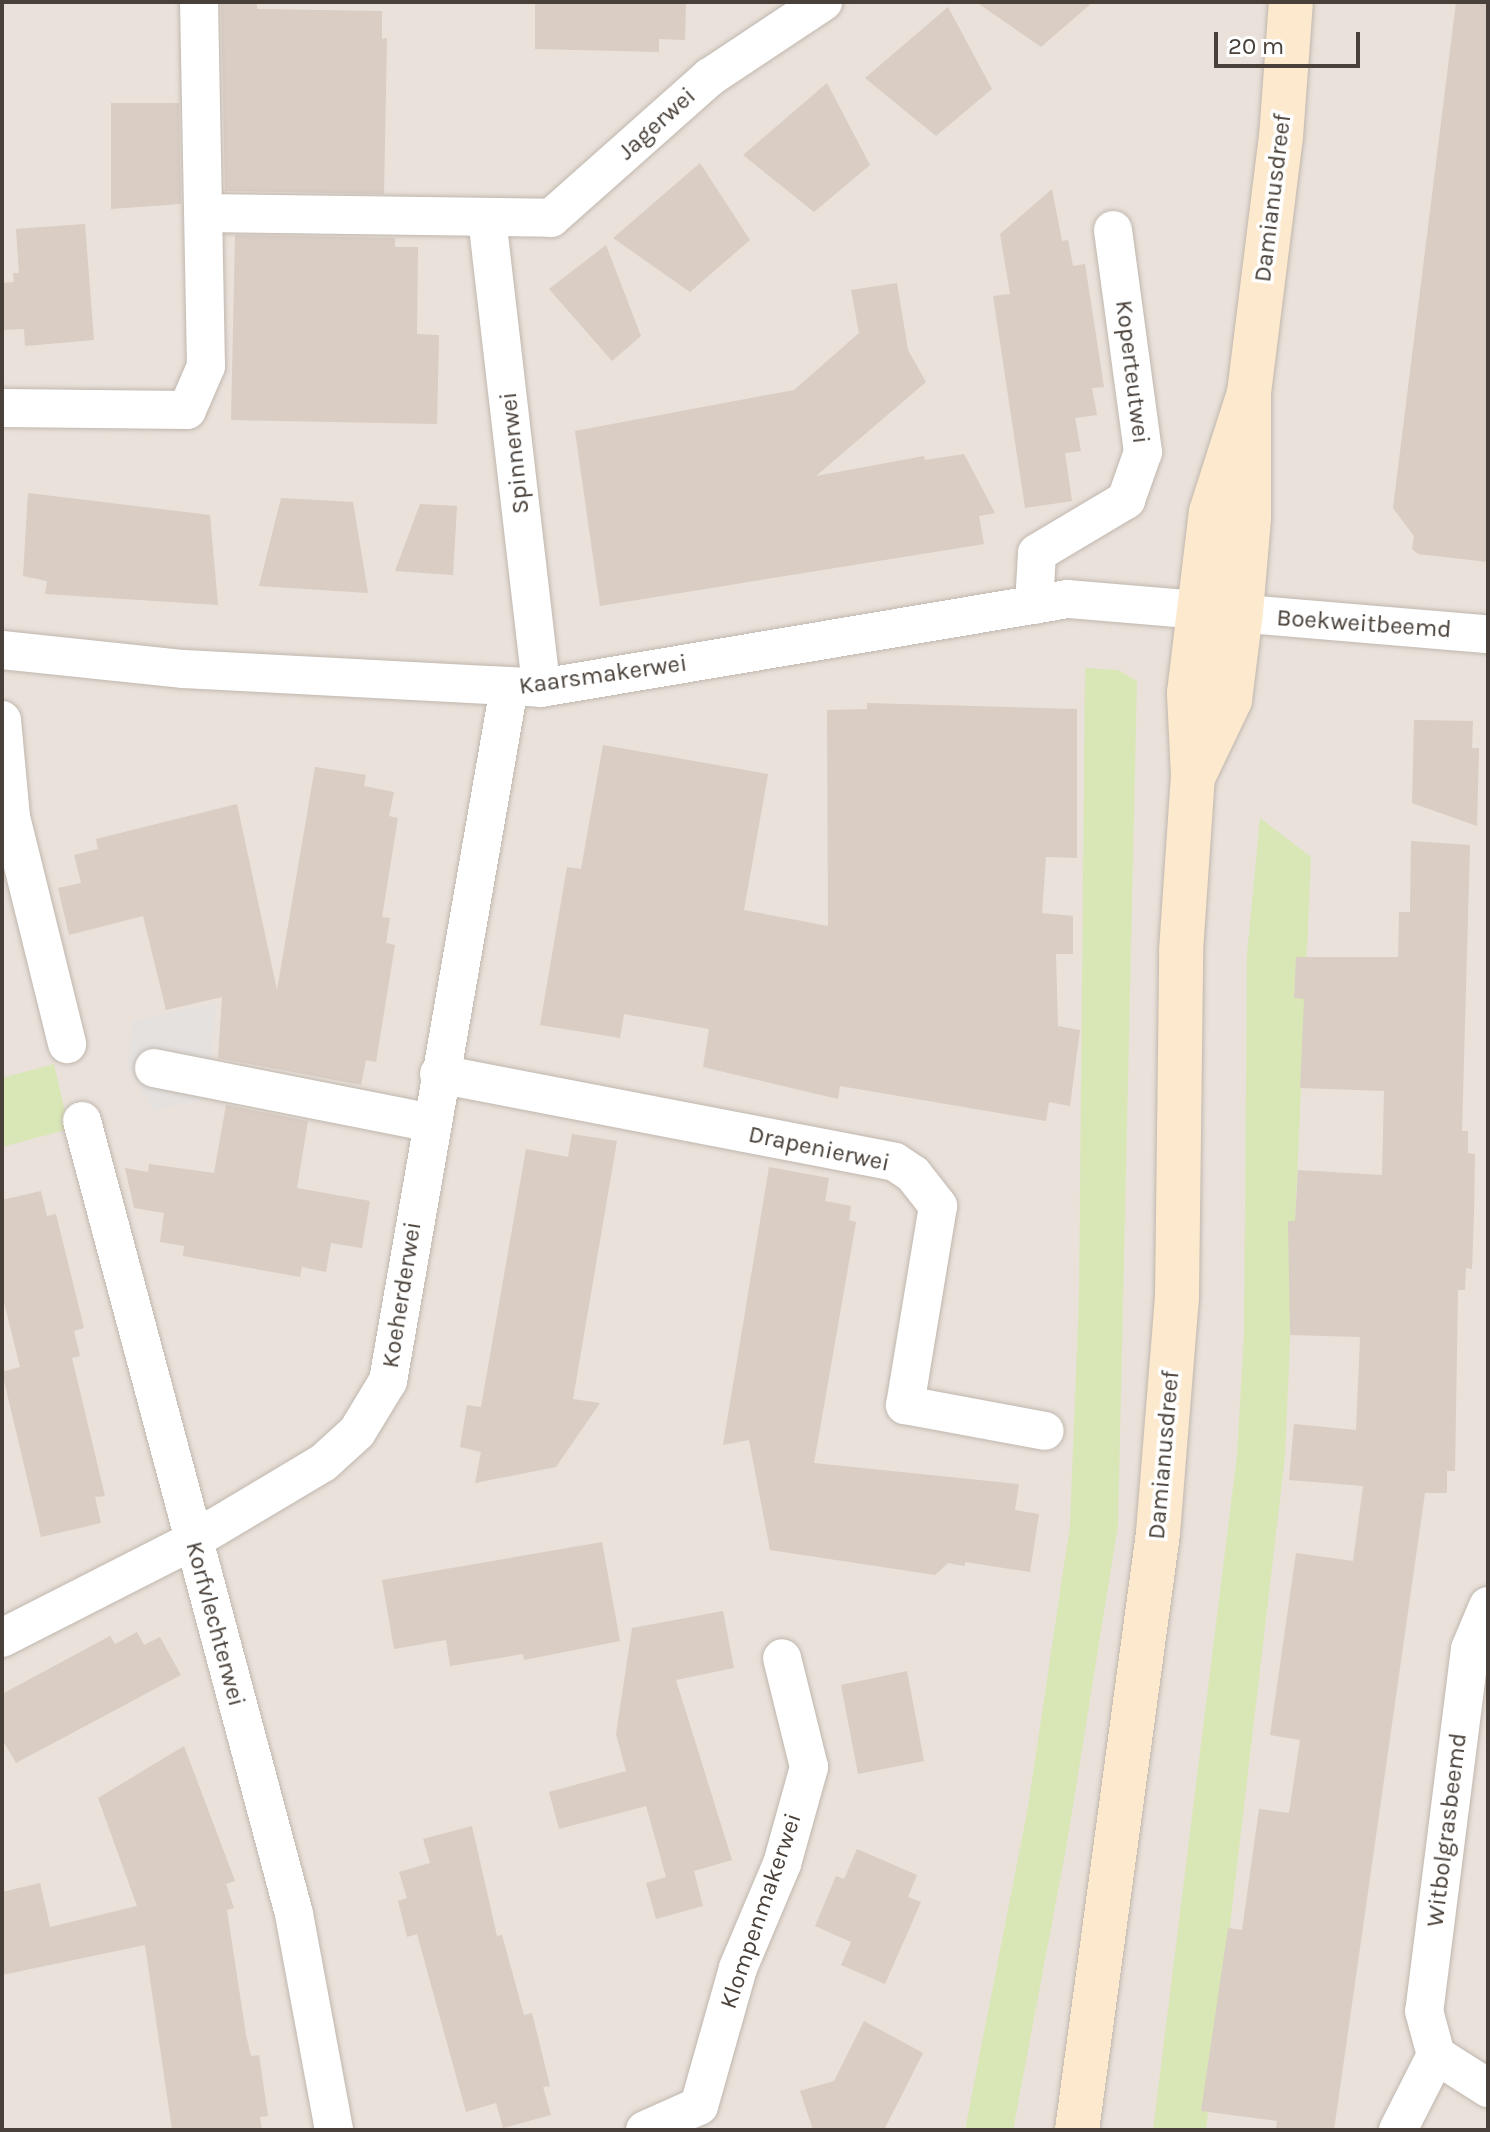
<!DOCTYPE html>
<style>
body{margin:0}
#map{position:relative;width:1490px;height:2132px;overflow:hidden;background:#f5f0eb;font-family:Karla,sans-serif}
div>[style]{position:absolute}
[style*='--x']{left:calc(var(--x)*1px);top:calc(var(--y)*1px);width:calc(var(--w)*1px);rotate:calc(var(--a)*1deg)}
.residential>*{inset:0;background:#e9e1da}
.green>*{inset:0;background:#d9e7b6}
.parking>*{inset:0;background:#e4e1df}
.building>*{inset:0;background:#d9cdc4}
.roads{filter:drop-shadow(0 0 2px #c0b7ae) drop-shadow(0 0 2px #c0b7ae)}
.street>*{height:38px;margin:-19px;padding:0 19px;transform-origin:19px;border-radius:19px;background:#fff}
.secondary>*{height:44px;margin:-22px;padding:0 22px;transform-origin:22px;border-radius:22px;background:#fce9ce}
span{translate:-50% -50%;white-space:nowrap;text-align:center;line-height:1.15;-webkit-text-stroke:7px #fff;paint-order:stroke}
.street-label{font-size:24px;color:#494039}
.frame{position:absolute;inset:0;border:4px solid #494039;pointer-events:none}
.scale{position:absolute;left:1214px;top:32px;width:146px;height:36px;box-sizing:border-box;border:4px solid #494039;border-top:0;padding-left:10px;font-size:24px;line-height:28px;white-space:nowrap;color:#494039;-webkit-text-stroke:6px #fff;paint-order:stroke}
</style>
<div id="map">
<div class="residential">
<div style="clip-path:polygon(2px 2px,1488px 2px,1488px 2130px,2px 2130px)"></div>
</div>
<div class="green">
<div style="clip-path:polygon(1085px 668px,1118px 670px,1137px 681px,1118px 1525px,1067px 1843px,1013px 2130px,965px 2130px,1028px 1807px,1070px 1525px,1079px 1297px)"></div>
<div style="clip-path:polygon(1260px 818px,1311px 857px,1285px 1457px,1206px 2130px,1153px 2130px,1237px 1455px,1244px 1334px,1247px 954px)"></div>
<div style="clip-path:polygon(54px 1064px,69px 1129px,2px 1147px,2px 1078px)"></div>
</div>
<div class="parking">
<div style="clip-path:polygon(216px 1002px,208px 1098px,154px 1111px,128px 1066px,132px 1021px)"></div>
</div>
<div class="building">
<div style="clip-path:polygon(221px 2px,257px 2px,257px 9px,382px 11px,382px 39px,387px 38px,384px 194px,225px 191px)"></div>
<div style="clip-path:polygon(535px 2px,686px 2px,685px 40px,659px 39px,659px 52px,535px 49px)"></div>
<div style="clip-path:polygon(976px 2px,1093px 2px,1041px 47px)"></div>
<div style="clip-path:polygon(1456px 2px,1488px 2px,1488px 562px,1418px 554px,1412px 549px,1414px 536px,1393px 508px)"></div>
<div style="clip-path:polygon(948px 7px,992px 89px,936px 136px,865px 78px)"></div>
<div style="clip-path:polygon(827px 83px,870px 165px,814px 212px,743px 155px)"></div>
<div style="clip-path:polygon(111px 103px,179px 103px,181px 204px,111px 209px)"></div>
<div style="clip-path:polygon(700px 163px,750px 240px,690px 292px,613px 238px)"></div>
<div style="clip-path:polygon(1052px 189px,1062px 241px,1068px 240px,1073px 266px,1085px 264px,1104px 387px,1092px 388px,1097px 415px,1075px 418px,1081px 451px,1065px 453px,1072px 501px,1025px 508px,993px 296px,1010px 294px,1000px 234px)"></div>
<div style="clip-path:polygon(85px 224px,94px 340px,25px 346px,24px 329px,2px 330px,2px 283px,14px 282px,13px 273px,19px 273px,16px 229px)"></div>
<div style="clip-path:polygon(235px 235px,395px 238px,395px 247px,418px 247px,417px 334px,439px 335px,437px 424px,231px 420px)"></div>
<div style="clip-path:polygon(606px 245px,641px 336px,612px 361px,549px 289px)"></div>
<div style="clip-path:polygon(897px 283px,908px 350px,926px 382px,816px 476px,924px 456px,925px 460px,964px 454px,995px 513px,979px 516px,984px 544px,600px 606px,575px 431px,794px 390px,859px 333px,851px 290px)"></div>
<div style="clip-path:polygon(28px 493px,210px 515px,218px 605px,45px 594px,47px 581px,23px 576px)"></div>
<div style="clip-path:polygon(281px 498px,353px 502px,368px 593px,259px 586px)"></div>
<div style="clip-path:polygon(420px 504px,457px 506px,453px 575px,395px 571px)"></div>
<div style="clip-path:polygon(867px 703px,1077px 709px,1077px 858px,1046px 857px,1042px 913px,1073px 916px,1073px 954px,1056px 954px,1058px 1026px,1080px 1030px,1070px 1106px,1049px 1102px,1046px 1121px,840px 1086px,838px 1099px,703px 1067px,709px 1029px,624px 1014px,620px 1038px,540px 1025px,567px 867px,581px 869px,603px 745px,768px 774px,744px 910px,828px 926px,827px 710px,867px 709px)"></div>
<div style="clip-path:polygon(1414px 720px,1473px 721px,1472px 748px,1479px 748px,1477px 826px,1412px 803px)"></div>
<div style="clip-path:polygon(315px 767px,366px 775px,364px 786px,394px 792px,389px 816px,398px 818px,382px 917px,390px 918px,386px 943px,395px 945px,376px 1062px,366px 1060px,361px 1085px,218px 1058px,222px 997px,166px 1010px,143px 916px,69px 935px,58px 888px,81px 883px,74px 855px,98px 849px,96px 839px,237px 804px,277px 990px)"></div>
<div style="clip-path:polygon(1411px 841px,1470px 845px,1462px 1131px,1468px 1131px,1468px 1153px,1475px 1154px,1474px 1214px,1472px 1269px,1466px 1268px,1465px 1290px,1458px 1290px,1455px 1471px,1447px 1471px,1447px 1493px,1425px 1493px,1334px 2130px,1276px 2130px,1277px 2121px,1201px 2111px,1228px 1928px,1242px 1930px,1259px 1809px,1289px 1813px,1300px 1740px,1270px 1735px,1296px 1553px,1353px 1561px,1363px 1486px,1289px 1480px,1294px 1424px,1356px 1430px,1360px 1337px,1290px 1335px,1288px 1221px,1295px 1221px,1298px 1170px,1382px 1175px,1384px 1091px,1300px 1088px,1304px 999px,1294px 998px,1296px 957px,1398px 957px,1399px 912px,1410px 912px)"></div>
<div style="clip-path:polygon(226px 1105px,308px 1121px,297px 1188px,370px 1201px,362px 1248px,331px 1243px,326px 1272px,302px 1267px,300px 1277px,183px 1256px,184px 1246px,160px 1242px,164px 1213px,134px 1208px,125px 1168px,148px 1172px,149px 1164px,214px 1173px)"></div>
<div style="clip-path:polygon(572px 1134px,617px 1141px,573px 1399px,600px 1403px,556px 1467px,475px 1483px,481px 1452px,460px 1447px,467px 1405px,481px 1407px,526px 1149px,568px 1157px)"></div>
<div style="clip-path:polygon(769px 1167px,829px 1178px,825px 1201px,851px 1206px,849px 1220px,856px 1222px,814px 1463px,1019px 1484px,1015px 1510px,1039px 1514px,1030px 1572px,965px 1562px,965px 1566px,948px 1563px,935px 1575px,770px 1550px,749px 1440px,723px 1445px)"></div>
<div style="clip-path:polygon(41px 1191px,47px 1216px,56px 1214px,84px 1328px,74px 1331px,80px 1356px,72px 1358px,105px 1496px,95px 1497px,101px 1523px,41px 1537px,2px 1372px,20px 1367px,2px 1294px,2px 1200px)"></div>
<div style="clip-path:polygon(602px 1542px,620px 1641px,524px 1660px,523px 1654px,450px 1666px,446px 1640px,394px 1649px,382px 1580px)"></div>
<div style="clip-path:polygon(723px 1611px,734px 1668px,676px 1680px,732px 1860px,694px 1871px,703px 1906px,656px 1919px,646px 1883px,666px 1877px,646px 1806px,559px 1829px,549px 1792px,626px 1771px,616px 1734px,632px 1628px)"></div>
<div style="clip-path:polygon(137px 1632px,144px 1645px,160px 1637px,181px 1675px,16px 1763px,2px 1739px,2px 1694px,110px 1636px,115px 1644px)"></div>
<div style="clip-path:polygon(907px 1671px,924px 1761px,858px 1774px,841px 1685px)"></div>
<div style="clip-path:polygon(184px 1746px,235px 1881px,226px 1884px,234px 1908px,227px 1910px,246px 2035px,251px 2056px,259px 2055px,268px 2116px,260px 2117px,262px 2130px,172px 2130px,145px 1945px,2px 1975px,2px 1892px,40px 1883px,50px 1927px,137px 1906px,98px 1798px)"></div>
<div style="clip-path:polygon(472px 1826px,497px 1936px,502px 1935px,524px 2015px,532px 2013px,550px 2086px,543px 2087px,551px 2115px,503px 2128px,496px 2103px,466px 2112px,417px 1934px,407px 1937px,398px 1901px,407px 1898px,399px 1872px,430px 1863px,423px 1839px)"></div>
<div style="clip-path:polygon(857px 1849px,917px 1875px,908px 1897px,921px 1902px,885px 1984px,841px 1965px,851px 1942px,815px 1926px,836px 1876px,844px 1879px)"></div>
<div style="clip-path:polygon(864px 2021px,923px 2053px,884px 2130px,813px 2130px,800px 2091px,834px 2081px)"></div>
</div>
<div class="roads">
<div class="street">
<div style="--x:204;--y:213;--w:347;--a:0.8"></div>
<div style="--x:551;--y:218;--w:213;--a:-41.6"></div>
<div style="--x:710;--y:77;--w:136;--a:-33.6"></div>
<div style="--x:487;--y:218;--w:473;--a:83.4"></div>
<div style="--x:2;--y:408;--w:185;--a:0.6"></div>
<div style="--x:187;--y:410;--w:48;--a:-66.6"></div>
<div style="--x:206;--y:366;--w:364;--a:-91.1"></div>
<div style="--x:1034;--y:605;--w:52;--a:-86.7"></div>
<div style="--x:1037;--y:553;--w:104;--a:-30.8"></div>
<div style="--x:1126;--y:500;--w:51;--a:-70.5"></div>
<div style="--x:1143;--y:452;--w:224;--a:-97.7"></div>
<div style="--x:2;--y:650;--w:183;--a:6"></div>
<div style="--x:184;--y:669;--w:358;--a:3"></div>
<div style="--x:541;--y:688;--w:534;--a:-9.59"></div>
<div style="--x:1068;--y:599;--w:421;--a:4.8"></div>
<div style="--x:2;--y:720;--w:97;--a:84.7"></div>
<div style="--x:11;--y:817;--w:234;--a:76.1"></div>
<div style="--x:154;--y:1068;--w:282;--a:11.2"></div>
<div style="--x:439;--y:1074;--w:464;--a:10.9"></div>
<div style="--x:895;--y:1162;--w:22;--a:34"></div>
<div style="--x:913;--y:1174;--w:41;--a:52"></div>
<div style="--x:938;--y:1206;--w:202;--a:99.4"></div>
<div style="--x:905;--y:1405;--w:142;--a:10.5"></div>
<div style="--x:82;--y:1121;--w:821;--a:75.03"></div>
<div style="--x:294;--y:1914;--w:220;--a:79.5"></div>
<div style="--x:1488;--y:1606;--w:47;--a:112.7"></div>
<div style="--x:1470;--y:1649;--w:365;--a:97.2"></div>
<div style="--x:1424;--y:2011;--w:46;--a:74.7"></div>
<div style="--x:1436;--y:2055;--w:62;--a:32.4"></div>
<div style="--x:2;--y:1638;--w:213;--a:-27"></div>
<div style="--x:192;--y:1541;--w:152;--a:-30.8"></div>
<div style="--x:323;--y:1463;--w:46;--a:-42.4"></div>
<div style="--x:357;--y:1432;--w:60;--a:-58.7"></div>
<div style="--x:388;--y:1381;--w:703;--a:-80.1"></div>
<div style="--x:645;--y:2130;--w:59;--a:-24"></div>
<div style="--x:699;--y:2106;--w:143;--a:-74.2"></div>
<div style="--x:738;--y:1968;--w:113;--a:-67.1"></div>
<div style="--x:782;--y:1864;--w:101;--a:-74.4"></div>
<div style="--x:809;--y:1767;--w:112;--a:-103.9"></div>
<div style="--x:1398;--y:2130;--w:84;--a:-63.1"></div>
</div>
<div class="secondary">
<div style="--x:1196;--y:771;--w:79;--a:-64.4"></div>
<div style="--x:1230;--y:700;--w:89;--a:-82.9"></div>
<div style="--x:1241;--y:612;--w:94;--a:-85.1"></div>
<div style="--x:1249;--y:518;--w:125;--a:-90"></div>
<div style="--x:1249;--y:393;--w:258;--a:-82.9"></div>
<div style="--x:1281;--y:137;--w:135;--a:-85.8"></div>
<div style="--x:1077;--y:2130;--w:602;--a:-82.27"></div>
<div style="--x:1158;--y:1533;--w:237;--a:-85.4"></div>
<div style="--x:1177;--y:1297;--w:346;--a:-89.3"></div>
<div style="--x:1181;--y:951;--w:175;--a:-86.1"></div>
<div style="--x:1193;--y:776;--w:83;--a:-92.8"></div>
<div style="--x:1189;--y:693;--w:182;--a:-83.1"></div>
<div style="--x:1211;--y:512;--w:125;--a:-72.3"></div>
</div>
</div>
<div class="street-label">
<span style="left:657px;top:124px;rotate:-42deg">Jagerwei</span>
<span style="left:1273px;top:198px;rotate:-83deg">Damianusdreef</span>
<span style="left:1132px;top:372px;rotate:83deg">Koperteutwei</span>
<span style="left:515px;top:453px;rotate:-96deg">Spinnerwei</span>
<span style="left:1364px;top:624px;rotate:4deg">Boekweitbeemd</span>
<span style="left:603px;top:675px;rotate:-8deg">Kaarsmakerwei</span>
<span style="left:819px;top:1149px;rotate:12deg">Drapenierwei</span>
<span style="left:402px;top:1295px;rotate:-81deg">Koeherderwei</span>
<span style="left:1164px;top:1455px;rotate:-85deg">Damianusdreef</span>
<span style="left:215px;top:1624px;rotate:75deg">Korfvlechterwei</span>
<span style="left:1447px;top:1830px;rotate:-83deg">Witbolgrasbeemd</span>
<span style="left:761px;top:1911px;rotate:-71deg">Klompenmakerwei</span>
</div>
<div class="frame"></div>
<div class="scale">20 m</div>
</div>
